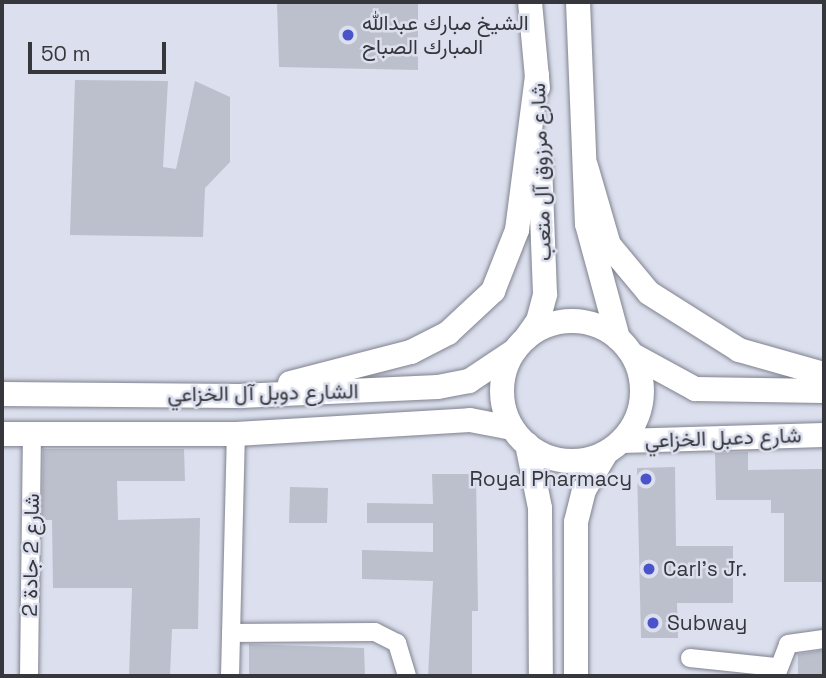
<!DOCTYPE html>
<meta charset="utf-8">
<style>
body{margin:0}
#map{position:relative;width:826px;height:678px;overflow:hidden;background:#dcdfed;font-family:"Space Grotesk",Vazirmatn,sans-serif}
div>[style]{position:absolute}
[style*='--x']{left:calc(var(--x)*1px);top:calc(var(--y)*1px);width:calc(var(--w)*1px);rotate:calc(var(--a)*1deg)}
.building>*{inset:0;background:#bcbfcc}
.roads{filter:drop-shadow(0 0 2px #7f828f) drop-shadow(0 0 2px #7f828f)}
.minor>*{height:18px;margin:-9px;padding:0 9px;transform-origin:9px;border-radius:9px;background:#fff}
.secondary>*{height:24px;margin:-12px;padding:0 12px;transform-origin:12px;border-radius:12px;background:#fff}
.secondary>.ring{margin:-12px;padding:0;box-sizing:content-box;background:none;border:24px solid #fff;border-radius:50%}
.dots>*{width:19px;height:19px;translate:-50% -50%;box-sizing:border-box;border:4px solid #dcdfed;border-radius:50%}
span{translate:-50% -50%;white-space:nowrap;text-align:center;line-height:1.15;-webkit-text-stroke:5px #dcdfed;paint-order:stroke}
.poi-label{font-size:21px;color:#35373c}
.left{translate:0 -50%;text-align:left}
.right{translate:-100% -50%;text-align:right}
.street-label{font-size:21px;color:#35373c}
.frame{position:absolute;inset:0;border:4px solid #35373c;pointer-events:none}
.scale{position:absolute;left:28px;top:42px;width:138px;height:32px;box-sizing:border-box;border:4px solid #35373c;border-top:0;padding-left:9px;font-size:21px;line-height:24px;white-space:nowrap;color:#35373c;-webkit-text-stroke:5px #dcdfed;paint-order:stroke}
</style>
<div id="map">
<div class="building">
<div style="clip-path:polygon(277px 2px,418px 2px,418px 70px,279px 67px)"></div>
<div style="clip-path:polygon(75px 80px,168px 81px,163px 167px,176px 169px,195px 81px,230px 97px,230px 162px,205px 188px,203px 237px,70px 235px)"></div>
<div style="clip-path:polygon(43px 449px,184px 449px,185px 481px,117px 481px,118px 520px,200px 518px,198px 629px,172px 629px,170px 676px,129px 676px,132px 588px,53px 588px,52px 520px,42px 520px)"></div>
<div style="clip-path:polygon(748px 452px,748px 470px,824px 469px,824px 582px,784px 582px,784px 513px,771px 513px,771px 500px,716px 500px,715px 453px)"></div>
<div style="clip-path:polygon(675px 467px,676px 546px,733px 546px,733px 603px,677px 603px,678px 638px,641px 638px,637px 468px)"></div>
<div style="clip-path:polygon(432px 474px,476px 474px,478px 611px,472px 611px,472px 676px,428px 676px,433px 581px,362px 579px,362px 550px,433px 552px,433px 523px,367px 523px,367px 503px,433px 504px)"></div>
<div style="clip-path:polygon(290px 487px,328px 488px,327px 523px,289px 523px)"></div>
<div style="clip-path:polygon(249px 644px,364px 648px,365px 676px,249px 676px)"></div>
<div style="clip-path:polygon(824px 650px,824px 676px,798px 676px,798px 654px)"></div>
</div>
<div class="roads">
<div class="minor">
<div style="--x:231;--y:633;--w:144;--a:-0.4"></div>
<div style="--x:375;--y:632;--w:25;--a:27"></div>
<div style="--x:397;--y:643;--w:34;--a:73"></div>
<div style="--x:690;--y:658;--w:86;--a:6"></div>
<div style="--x:29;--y:676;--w:242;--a:-89.3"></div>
<div style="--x:230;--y:676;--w:242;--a:-88.6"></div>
<div style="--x:776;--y:676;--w:34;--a:-69"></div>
<div style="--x:788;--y:644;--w:36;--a:-8"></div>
</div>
<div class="secondary">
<div style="--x:530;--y:2;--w:86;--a:84.7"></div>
<div style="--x:578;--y:2;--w:222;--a:87.7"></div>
<div style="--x:587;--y:224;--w:118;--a:74.8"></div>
<div style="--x:586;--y:166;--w:82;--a:73.8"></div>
<div style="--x:609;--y:245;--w:62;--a:50.2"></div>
<div style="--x:649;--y:293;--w:107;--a:32.3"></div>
<div style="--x:739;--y:350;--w:88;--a:15.8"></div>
<div class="ring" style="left:502px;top:321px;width:116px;height:116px"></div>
<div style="--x:526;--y:338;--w:21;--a:-55"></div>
<div style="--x:538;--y:321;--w:28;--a:-75"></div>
<div style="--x:545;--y:294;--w:131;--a:-92.2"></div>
<div style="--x:633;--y:355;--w:71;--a:28.7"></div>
<div style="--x:695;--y:389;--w:129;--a:0.9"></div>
<div style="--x:290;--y:383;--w:125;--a:-14.4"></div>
<div style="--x:411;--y:352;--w:42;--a:-27.2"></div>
<div style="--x:448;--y:333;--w:62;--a:-43"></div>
<div style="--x:493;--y:291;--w:66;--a:-68.5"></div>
<div style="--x:517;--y:230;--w:156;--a:-82.6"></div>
<div style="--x:2;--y:394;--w:238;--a:0.5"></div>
<div style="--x:240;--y:396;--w:198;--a:-2.6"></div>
<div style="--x:438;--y:387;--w:32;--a:-11"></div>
<div style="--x:469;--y:381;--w:54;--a:-33.7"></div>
<div style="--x:2;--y:434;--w:234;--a:0"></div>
<div style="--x:236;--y:434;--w:234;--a:-3.4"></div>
<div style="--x:470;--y:420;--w:43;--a:10.8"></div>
<div style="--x:622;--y:441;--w:202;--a:-1.7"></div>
<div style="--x:527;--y:444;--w:65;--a:78.5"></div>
<div style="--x:540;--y:508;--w:168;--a:89.7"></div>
<div style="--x:576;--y:676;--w:154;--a:-90"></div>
<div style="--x:576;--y:522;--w:33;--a:-76"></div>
<div style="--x:584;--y:490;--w:43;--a:-59.3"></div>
</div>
</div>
<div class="dots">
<div style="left:348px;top:35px;background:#4a53c9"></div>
<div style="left:646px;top:479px;background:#4a53c9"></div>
<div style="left:649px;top:569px;background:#4a53c9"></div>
<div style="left:653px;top:623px;background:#4a53c9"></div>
</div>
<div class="poi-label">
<span class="left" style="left:362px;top:35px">الشيخ مبارك عبدالله<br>المبارك الصباح</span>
<span class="right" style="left:632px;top:479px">Royal Pharmacy</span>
<span class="left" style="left:663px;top:569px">Carl's Jr.</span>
<span class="left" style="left:667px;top:623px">Subway</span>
</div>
<div class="street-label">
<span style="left:541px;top:172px;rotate:-92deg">شارع مرزوق آل متعب</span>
<span style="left:263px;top:393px;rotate:-1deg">الشارع دوبل آل الخزاعي</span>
<span style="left:723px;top:438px;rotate:-2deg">شارع دعبل الخزاعي</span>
<span style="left:31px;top:555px;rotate:-89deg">شارع 2 جادة 2</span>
</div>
<div class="frame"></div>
<div class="scale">50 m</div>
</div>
